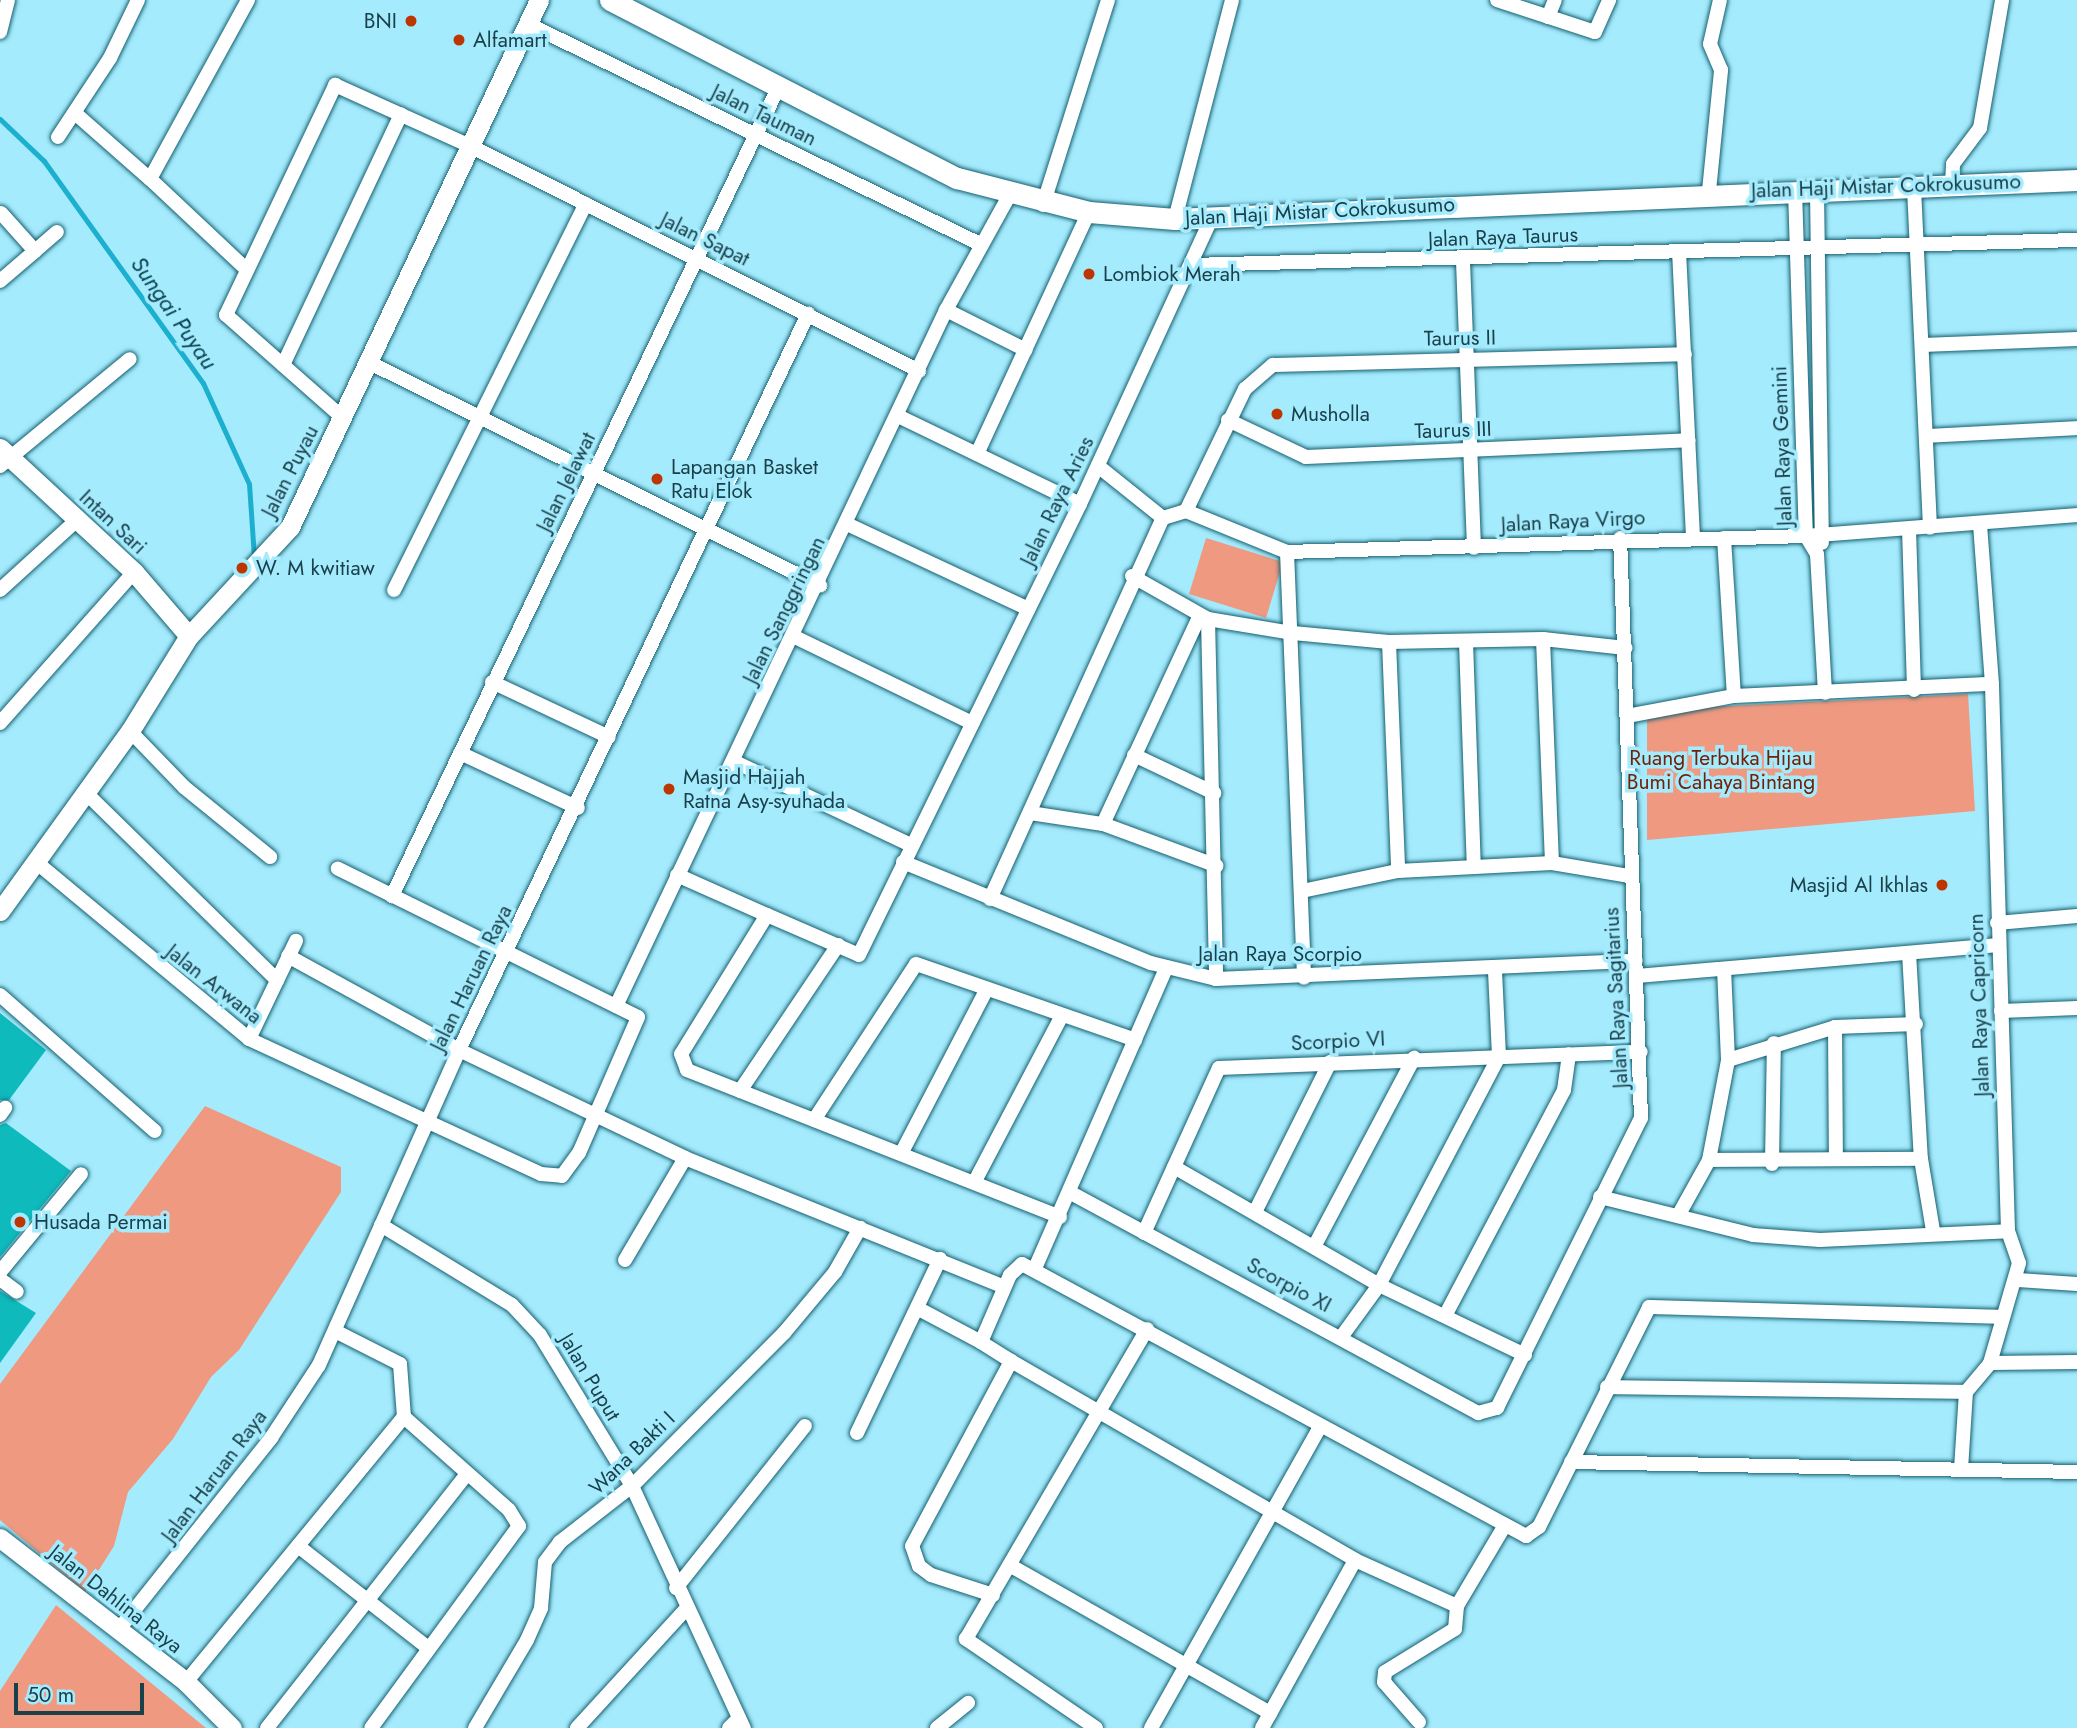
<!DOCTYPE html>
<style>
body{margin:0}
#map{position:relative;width:2077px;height:1728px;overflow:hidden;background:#a5ebfe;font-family:Jost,sans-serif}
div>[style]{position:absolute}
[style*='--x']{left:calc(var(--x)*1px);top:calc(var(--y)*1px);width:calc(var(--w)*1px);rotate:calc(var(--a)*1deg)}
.green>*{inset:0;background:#ef9981}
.stream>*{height:5px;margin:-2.5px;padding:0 2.5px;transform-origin:2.5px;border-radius:2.5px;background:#1cb0ce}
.building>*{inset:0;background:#0ebabc}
.roads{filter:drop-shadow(0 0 2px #146070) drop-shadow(0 0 2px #146070)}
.street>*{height:14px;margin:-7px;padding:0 7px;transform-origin:7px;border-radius:7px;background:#fff}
.secondary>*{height:19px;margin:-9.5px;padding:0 9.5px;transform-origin:9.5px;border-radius:9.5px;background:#fff}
.primary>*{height:21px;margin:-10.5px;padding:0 10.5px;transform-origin:10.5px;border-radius:10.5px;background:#fff}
.dots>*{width:19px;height:19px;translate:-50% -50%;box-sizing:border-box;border:4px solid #a5ebfe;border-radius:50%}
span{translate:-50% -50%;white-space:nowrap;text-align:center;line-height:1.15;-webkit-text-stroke:7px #a5ebfe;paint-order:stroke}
.poi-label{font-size:21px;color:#1a404a}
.right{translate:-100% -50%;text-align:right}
.left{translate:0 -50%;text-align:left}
.street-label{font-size:21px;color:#1a404a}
.park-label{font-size:21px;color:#722006}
.water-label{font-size:23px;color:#094451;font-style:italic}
.scale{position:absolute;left:14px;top:1683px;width:130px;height:32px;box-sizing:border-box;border:4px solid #1a404a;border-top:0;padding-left:9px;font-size:21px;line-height:24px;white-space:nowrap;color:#1a404a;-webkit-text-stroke:5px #a5ebfe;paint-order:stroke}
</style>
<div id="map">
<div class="green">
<div style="clip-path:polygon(1206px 538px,1283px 562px,1266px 618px,1189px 594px)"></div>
<div style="clip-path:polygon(1968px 694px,1975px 811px,1647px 840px,1647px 710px)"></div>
<div style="clip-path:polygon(205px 1106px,341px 1167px,341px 1192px,239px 1350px,211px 1377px,173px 1439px,128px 1492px,114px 1546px,85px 1592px,0 1520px,0 1384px)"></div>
<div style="clip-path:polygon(56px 1605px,206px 1728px,0 1728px,0 1691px)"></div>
</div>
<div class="stream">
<div style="--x:0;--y:119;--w:61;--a:43.7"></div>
<div style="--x:44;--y:161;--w:273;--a:54.4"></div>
<div style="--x:203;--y:383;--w:111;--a:65.5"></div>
<div style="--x:249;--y:484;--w:73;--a:86.1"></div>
</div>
<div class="building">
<div style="clip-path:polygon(0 1013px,46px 1050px,9px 1100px,0 1100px)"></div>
<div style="clip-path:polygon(6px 1123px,71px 1171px,0 1257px,0 1125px)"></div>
<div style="clip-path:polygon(0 1291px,36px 1313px,0 1363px)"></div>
</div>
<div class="roads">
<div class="street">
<div style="--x:1497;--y:0;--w:103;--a:18.1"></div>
<div style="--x:1595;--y:32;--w:35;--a:-66"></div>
<div style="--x:1548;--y:17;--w:18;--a:-68"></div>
<div style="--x:528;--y:24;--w:503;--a:25.95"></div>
<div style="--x:0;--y:32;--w:33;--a:-76"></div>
<div style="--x:76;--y:114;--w:98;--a:41.3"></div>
<div style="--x:58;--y:137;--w:95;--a:-56.6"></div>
<div style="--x:110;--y:58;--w:64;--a:-64.2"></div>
<div style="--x:1952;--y:184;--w:20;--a:-87"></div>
<div style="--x:1953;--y:164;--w:45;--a:-53.1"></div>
<div style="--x:1980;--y:128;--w:130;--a:-80.2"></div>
<div style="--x:1914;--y:188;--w:340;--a:87.3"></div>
<div style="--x:1795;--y:190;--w:346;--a:88.2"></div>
<div style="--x:1806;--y:536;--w:21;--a:59"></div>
<div style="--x:1817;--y:554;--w:139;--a:86.7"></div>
<div style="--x:1709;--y:191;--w:122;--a:-84.3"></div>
<div style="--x:1721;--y:70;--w:28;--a:-113"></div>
<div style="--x:1710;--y:44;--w:45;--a:-77.2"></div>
<div style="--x:1817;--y:192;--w:351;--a:89.2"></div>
<div style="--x:1043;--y:205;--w:215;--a:-72.4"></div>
<div style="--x:1175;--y:219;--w:226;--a:-75.4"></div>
<div style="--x:35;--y:251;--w:29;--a:-41"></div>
<div style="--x:1679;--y:251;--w:286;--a:87.2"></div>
<div style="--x:1463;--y:261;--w:287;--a:87.8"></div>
<div style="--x:1192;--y:265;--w:885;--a:-1.62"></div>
<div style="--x:246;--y:269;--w:132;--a:-136.8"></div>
<div style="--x:150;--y:179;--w:204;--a:-61.3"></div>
<div style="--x:0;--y:281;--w:46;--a:-40.6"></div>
<div style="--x:35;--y:251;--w:51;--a:-131.8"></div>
<div style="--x:946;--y:310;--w:89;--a:26.6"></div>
<div style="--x:1923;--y:345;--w:154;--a:-2.2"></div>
<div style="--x:372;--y:364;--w:500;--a:26.3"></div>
<div style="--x:283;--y:365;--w:277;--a:-64.8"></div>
<div style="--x:898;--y:416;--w:202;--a:25.8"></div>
<div style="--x:343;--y:418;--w:156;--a:-138.6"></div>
<div style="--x:226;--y:315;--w:255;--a:-64.6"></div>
<div style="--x:335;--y:85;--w:150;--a:24.3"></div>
<div style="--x:472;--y:147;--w:500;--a:26.6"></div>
<div style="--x:1228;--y:420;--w:86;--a:25.4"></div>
<div style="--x:1306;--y:457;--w:383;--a:-2.5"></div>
<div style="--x:1926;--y:436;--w:151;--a:-3"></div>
<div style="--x:977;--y:454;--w:267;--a:-65.2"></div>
<div style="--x:0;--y:466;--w:168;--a:-39.5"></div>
<div style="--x:1098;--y:466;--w:83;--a:38.7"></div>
<div style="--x:1163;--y:518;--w:24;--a:-17"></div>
<div style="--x:1186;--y:511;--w:109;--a:22.1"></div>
<div style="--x:1287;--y:552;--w:519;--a:-1.77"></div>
<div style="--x:1806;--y:536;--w:272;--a:-4.4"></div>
<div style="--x:1186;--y:511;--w:136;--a:-64.2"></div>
<div style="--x:1245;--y:389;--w:37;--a:-41"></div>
<div style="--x:1273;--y:365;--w:412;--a:-1.5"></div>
<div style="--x:849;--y:525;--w:198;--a:25.1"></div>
<div style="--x:1909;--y:529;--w:161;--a:88.2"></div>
<div style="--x:1724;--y:538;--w:158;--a:86.4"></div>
<div style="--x:1287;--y:552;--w:426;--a:87.7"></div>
<div style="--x:1132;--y:576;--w:87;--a:29.5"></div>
<div style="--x:1208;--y:619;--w:86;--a:9.4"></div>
<div style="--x:1293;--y:633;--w:96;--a:5.4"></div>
<div style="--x:1389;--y:642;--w:154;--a:-1.1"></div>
<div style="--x:1543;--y:639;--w:83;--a:6.2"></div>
<div style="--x:0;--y:590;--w:104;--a:-42.3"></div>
<div style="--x:394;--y:590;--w:431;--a:-63.6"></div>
<div style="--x:1208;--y:619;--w:360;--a:88.7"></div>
<div style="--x:795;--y:637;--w:197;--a:25.9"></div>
<div style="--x:1543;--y:639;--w:224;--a:87.7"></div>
<div style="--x:1389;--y:642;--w:229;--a:87.7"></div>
<div style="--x:1466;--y:642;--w:225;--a:88"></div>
<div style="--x:492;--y:682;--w:129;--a:25.2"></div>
<div style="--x:1627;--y:716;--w:109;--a:-10.6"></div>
<div style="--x:1734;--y:696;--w:258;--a:-2.7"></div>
<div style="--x:0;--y:723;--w:202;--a:-48.4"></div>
<div style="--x:130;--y:731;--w:78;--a:46"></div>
<div style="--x:184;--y:787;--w:111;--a:39.1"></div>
<div style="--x:460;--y:753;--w:130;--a:25"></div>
<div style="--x:1134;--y:755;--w:89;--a:25.4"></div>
<div style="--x:733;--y:761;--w:197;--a:25.3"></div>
<div style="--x:85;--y:792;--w:269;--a:44.4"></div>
<div style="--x:1030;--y:813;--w:74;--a:8.6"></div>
<div style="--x:1103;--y:824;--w:121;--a:20.2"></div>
<div style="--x:1103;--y:824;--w:230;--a:-65.1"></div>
<div style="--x:36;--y:862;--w:277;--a:39.7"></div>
<div style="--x:249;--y:1039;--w:322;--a:24.8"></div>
<div style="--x:541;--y:1174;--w:21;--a:5"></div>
<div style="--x:562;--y:1176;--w:29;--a:-54"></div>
<div style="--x:579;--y:1153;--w:148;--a:-66.5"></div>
<div style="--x:638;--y:1017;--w:335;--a:-153.7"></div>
<div style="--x:903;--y:862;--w:268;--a:22.2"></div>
<div style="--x:1151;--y:963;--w:67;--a:13.8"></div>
<div style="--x:1216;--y:979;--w:420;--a:-2.5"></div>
<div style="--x:677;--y:875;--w:98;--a:24"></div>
<div style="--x:767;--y:915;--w:163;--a:121.7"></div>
<div style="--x:681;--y:1054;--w:17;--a:69"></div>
<div style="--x:687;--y:1070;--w:401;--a:21.5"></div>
<div style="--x:1302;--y:891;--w:98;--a:-11.8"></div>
<div style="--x:1398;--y:871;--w:154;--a:-3"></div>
<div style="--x:1552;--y:863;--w:79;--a:9.5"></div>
<div style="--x:392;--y:896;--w:898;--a:-64.46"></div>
<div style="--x:990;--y:899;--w:418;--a:-65.6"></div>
<div style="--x:767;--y:915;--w:100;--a:23.5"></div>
<div style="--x:859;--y:955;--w:502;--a:-63.89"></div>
<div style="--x:1080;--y:504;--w:316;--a:-65.3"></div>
<div style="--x:1997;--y:923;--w:80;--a:-5"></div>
<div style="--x:1909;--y:953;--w:206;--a:86.7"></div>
<div style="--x:1921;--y:1159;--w:73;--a:80.5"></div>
<div style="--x:288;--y:956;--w:195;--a:28.8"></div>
<div style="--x:459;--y:1050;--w:250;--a:25.5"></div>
<div style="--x:685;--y:1158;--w:344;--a:22"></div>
<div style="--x:1637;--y:976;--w:363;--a:-4.9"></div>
<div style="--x:0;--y:995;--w:206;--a:41.3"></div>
<div style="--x:616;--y:1006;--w:770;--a:-64.63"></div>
<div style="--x:946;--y:310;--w:130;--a:-61.1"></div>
<div style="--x:2001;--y:1011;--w:76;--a:-2.3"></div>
<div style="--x:1835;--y:1027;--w:131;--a:89.6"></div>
<div style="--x:249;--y:1039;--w:109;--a:-64.4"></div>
<div style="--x:1728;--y:1060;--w:112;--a:-17.1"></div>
<div style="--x:1835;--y:1027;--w:81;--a:-2.1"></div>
<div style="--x:740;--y:1091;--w:176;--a:-56.1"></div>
<div style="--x:0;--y:1115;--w:9;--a:-54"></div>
<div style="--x:814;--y:1120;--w:186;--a:-56.8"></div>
<div style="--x:916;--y:964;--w:232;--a:19.1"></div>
<div style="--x:902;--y:1152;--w:184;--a:-62.5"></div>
<div style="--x:1709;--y:1160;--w:212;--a:-0.3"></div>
<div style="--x:1772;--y:1164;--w:121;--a:-89.1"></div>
<div style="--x:1174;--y:1167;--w:237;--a:29.9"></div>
<div style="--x:1379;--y:1285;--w:162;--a:25.6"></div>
<div style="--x:975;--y:1181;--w:187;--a:-62.3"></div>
<div style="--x:1071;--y:1193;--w:463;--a:28.4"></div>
<div style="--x:1478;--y:1413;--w:20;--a:-15"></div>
<div style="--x:1497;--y:1408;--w:324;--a:-63.6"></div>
<div style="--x:1641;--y:1118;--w:580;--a:-92.07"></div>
<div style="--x:1600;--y:1197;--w:158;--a:13.9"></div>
<div style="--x:1753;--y:1235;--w:67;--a:4.3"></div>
<div style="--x:1820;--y:1240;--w:188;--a:-2.7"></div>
<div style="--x:1255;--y:1212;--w:168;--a:-63.4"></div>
<div style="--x:1678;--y:1216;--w:64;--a:-61"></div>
<div style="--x:1709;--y:1160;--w:102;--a:-79.2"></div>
<div style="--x:1728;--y:1060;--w:91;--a:-92.5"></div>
<div style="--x:381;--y:1225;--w:153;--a:31.4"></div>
<div style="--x:512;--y:1305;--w:41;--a:47"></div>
<div style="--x:540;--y:1335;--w:177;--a:58.6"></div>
<div style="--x:632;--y:1486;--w:267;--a:65.2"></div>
<div style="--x:1144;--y:1233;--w:181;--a:-65.6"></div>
<div style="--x:1219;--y:1068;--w:422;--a:-2.2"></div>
<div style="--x:1315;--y:1245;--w:212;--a:-62.1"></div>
<div style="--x:625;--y:1260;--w:118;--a:-59.5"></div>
<div style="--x:1036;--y:1266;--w:325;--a:-66.4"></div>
<div style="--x:0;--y:1272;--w:127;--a:-50.4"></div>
<div style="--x:0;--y:1279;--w:21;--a:37"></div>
<div style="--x:2018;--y:1280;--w:59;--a:3.9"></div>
<div style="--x:917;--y:1308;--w:72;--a:28"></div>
<div style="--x:1446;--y:1314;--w:253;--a:-62.2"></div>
<div style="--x:1564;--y:1090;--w:36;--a:-82"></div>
<div style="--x:335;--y:1331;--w:73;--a:26.9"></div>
<div style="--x:400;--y:1364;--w:53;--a:85.7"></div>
<div style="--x:404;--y:1417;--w:140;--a:41.5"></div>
<div style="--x:509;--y:1510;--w:19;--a:58"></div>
<div style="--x:519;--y:1526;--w:250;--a:126.2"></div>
<div style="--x:1342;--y:1336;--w:63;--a:-54"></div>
<div style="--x:1379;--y:1285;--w:259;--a:-62.3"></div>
<div style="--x:1499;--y:1056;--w:86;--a:-92.7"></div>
<div style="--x:1011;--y:1361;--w:397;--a:30"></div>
<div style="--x:1355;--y:1560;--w:112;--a:24.3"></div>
<div style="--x:1990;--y:1363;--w:87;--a:-0.7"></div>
<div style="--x:1607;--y:1387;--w:359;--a:0.8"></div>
<div style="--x:857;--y:1433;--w:193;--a:-64.5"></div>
<div style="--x:1571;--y:1462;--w:506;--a:1.13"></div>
<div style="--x:1961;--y:1469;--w:77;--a:-86.3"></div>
<div style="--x:1966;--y:1392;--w:38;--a:-50"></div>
<div style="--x:1990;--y:1363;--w:104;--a:-73.8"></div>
<div style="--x:2019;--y:1263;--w:34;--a:-109"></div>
<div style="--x:2008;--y:1231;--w:547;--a:-91.68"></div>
<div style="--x:1992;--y:684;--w:160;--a:-94.3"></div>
<div style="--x:298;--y:1546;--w:165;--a:38.1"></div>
<div style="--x:1013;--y:1567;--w:296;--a:29.6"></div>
<div style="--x:676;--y:1588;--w:207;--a:-51.5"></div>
<div style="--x:993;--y:1595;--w:65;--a:-162.1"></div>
<div style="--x:931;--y:1575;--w:15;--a:-143"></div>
<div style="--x:919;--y:1566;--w:21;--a:-109"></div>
<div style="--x:912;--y:1546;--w:210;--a:-61.8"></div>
<div style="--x:1011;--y:1361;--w:36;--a:-148"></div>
<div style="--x:981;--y:1342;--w:73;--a:-66.6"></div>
<div style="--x:1010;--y:1275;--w:16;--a:-43"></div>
<div style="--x:1022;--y:1264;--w:573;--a:28.35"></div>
<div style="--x:1526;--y:1536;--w:16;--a:-35"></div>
<div style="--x:1539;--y:1527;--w:246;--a:-63.4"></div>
<div style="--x:1649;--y:1307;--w:350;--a:1.6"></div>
<div style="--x:120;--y:1628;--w:243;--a:-51.5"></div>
<div style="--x:271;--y:1438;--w:87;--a:-56.7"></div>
<div style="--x:319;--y:1365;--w:345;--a:-66"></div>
<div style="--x:459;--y:1050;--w:815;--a:-64.63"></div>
<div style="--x:186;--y:1682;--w:343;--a:-50.6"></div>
<div style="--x:1419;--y:1722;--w:53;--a:-131.2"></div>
<div style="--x:1384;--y:1682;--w:10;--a:-84"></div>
<div style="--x:1385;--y:1672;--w:82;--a:-31.6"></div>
<div style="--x:1455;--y:1629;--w:23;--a:-85"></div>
<div style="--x:1457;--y:1606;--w:94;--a:-59.3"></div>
<div style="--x:267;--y:1728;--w:322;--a:-51.8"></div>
<div style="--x:475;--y:1728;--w:102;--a:-59.4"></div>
<div style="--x:527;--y:1640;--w:35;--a:-66"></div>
<div style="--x:541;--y:1608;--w:46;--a:-85"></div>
<div style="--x:545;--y:1562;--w:25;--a:-53"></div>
<div style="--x:560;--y:1542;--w:91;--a:-37.9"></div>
<div style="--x:632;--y:1486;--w:216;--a:-45.2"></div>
<div style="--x:784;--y:1333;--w:80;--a:-50.1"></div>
<div style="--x:835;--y:1272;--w:51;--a:-60.4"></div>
<div style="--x:577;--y:1728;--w:161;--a:-47.5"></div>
<div style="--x:729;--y:1728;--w:14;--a:-45"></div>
<div style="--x:937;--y:1728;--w:40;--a:-39"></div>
<div style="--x:1096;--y:1728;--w:158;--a:-145.6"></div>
<div style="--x:966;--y:1639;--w:359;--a:-59.7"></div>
<div style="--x:1151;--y:1728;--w:345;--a:-60.7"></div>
<div style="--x:1262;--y:1728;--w:192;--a:-61"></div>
</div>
<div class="secondary">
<div style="--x:0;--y:448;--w:183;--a:42.8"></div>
<div style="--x:134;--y:572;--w:84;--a:49.3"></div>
<div style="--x:0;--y:911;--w:222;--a:-54.2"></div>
<div style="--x:130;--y:731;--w:112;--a:-58.2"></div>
<div style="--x:189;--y:636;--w:149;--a:-47.2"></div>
<div style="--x:290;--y:527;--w:583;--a:-64.71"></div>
<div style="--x:0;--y:1538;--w:235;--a:37.7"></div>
<div style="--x:186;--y:1682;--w:65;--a:45"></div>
</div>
<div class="primary">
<div style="--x:610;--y:0;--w:390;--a:27.2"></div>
<div style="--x:957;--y:178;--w:136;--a:14.4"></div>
<div style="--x:1089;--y:212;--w:86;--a:4.7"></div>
<div style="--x:1175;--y:219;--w:903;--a:-2.48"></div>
</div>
</div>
<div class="dots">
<div style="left:411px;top:21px;background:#bd3500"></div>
<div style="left:459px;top:40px;background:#bd3500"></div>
<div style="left:1089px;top:274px;background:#bd3500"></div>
<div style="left:1277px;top:414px;background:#bd3500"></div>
<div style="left:657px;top:479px;background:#bd3500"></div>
<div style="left:242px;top:568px;background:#bd3500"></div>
<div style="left:669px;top:789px;background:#bd3500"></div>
<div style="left:1942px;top:885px;background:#bd3500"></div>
<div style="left:20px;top:1222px;background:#bd3500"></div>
</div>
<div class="poi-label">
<span class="right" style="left:397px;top:21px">BNI</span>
<span class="left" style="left:473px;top:40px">Alfamart</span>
<span class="left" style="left:1103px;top:274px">Lombiok Merah</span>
<span class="left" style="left:1291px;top:414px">Musholla</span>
<span class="left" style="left:671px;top:479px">Lapangan Basket<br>Ratu Elok</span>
<span class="left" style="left:256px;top:568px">W. M kwitiaw</span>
<span class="left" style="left:683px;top:789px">Masjid Hajjah<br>Ratna Asy-syuhada</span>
<span class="right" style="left:1928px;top:885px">Masjid Al Ikhlas</span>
<span class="left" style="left:34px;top:1222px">Husada Permai</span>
</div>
<div class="street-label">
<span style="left:764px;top:115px;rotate:26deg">Jalan Tauman</span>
<span style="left:1886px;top:186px;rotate:-2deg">Jalan Haji Mistar Cokrokusumo</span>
<span style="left:1320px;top:211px;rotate:-3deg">Jalan Haji Mistar Cokrokusumo</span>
<span style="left:1503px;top:237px;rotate:-2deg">Jalan Raya Taurus</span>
<span style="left:705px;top:239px;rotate:26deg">Jalan Sapat</span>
<span style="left:1460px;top:338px;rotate:-1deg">Taurus II</span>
<span style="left:1453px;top:430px;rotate:-2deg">Taurus III</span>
<span style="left:1782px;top:446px;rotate:-92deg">Jalan Raya Gemini</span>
<span style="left:290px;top:471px;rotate:-63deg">Jalan Puyau</span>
<span style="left:566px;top:482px;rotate:-64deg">Jalan Jelawat</span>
<span style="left:1057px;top:501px;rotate:-64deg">Jalan Raya Aries</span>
<span style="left:1573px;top:521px;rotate:-3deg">Jalan Raya Virgo</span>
<span style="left:113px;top:522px;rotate:43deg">Intan Sari</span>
<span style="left:784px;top:610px;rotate:-64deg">Jalan Sanggringan</span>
<span style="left:1280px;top:954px">Jalan Raya Scorpio</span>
<span style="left:471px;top:978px;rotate:-64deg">Jalan Haruan Raya</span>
<span style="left:214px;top:984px;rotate:38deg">Jalan Arwana</span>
<span style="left:1616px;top:998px;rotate:-93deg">Jalan Raya Sagitarius</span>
<span style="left:1979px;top:1005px;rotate:-92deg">Jalan Raya Capricorn</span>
<span style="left:1338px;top:1041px;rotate:-3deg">Scorpio VI</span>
<span style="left:1289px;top:1285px;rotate:28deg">Scorpio XI</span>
<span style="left:590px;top:1377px;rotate:59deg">Jalan Puput</span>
<span style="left:632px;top:1453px;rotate:-44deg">Wana Bakti I</span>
<span style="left:214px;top:1476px;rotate:-53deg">Jalan Haruan Raya</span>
<span style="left:116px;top:1599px;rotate:38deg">Jalan Dahlina Raya</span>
</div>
<div class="park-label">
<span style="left:1721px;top:770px">Ruang Terbuka Hijau<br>Bumi Cahaya Bintang</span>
</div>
<div class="water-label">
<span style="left:174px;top:313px;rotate:55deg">Sungai Puyau</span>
</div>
<div class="scale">50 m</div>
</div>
